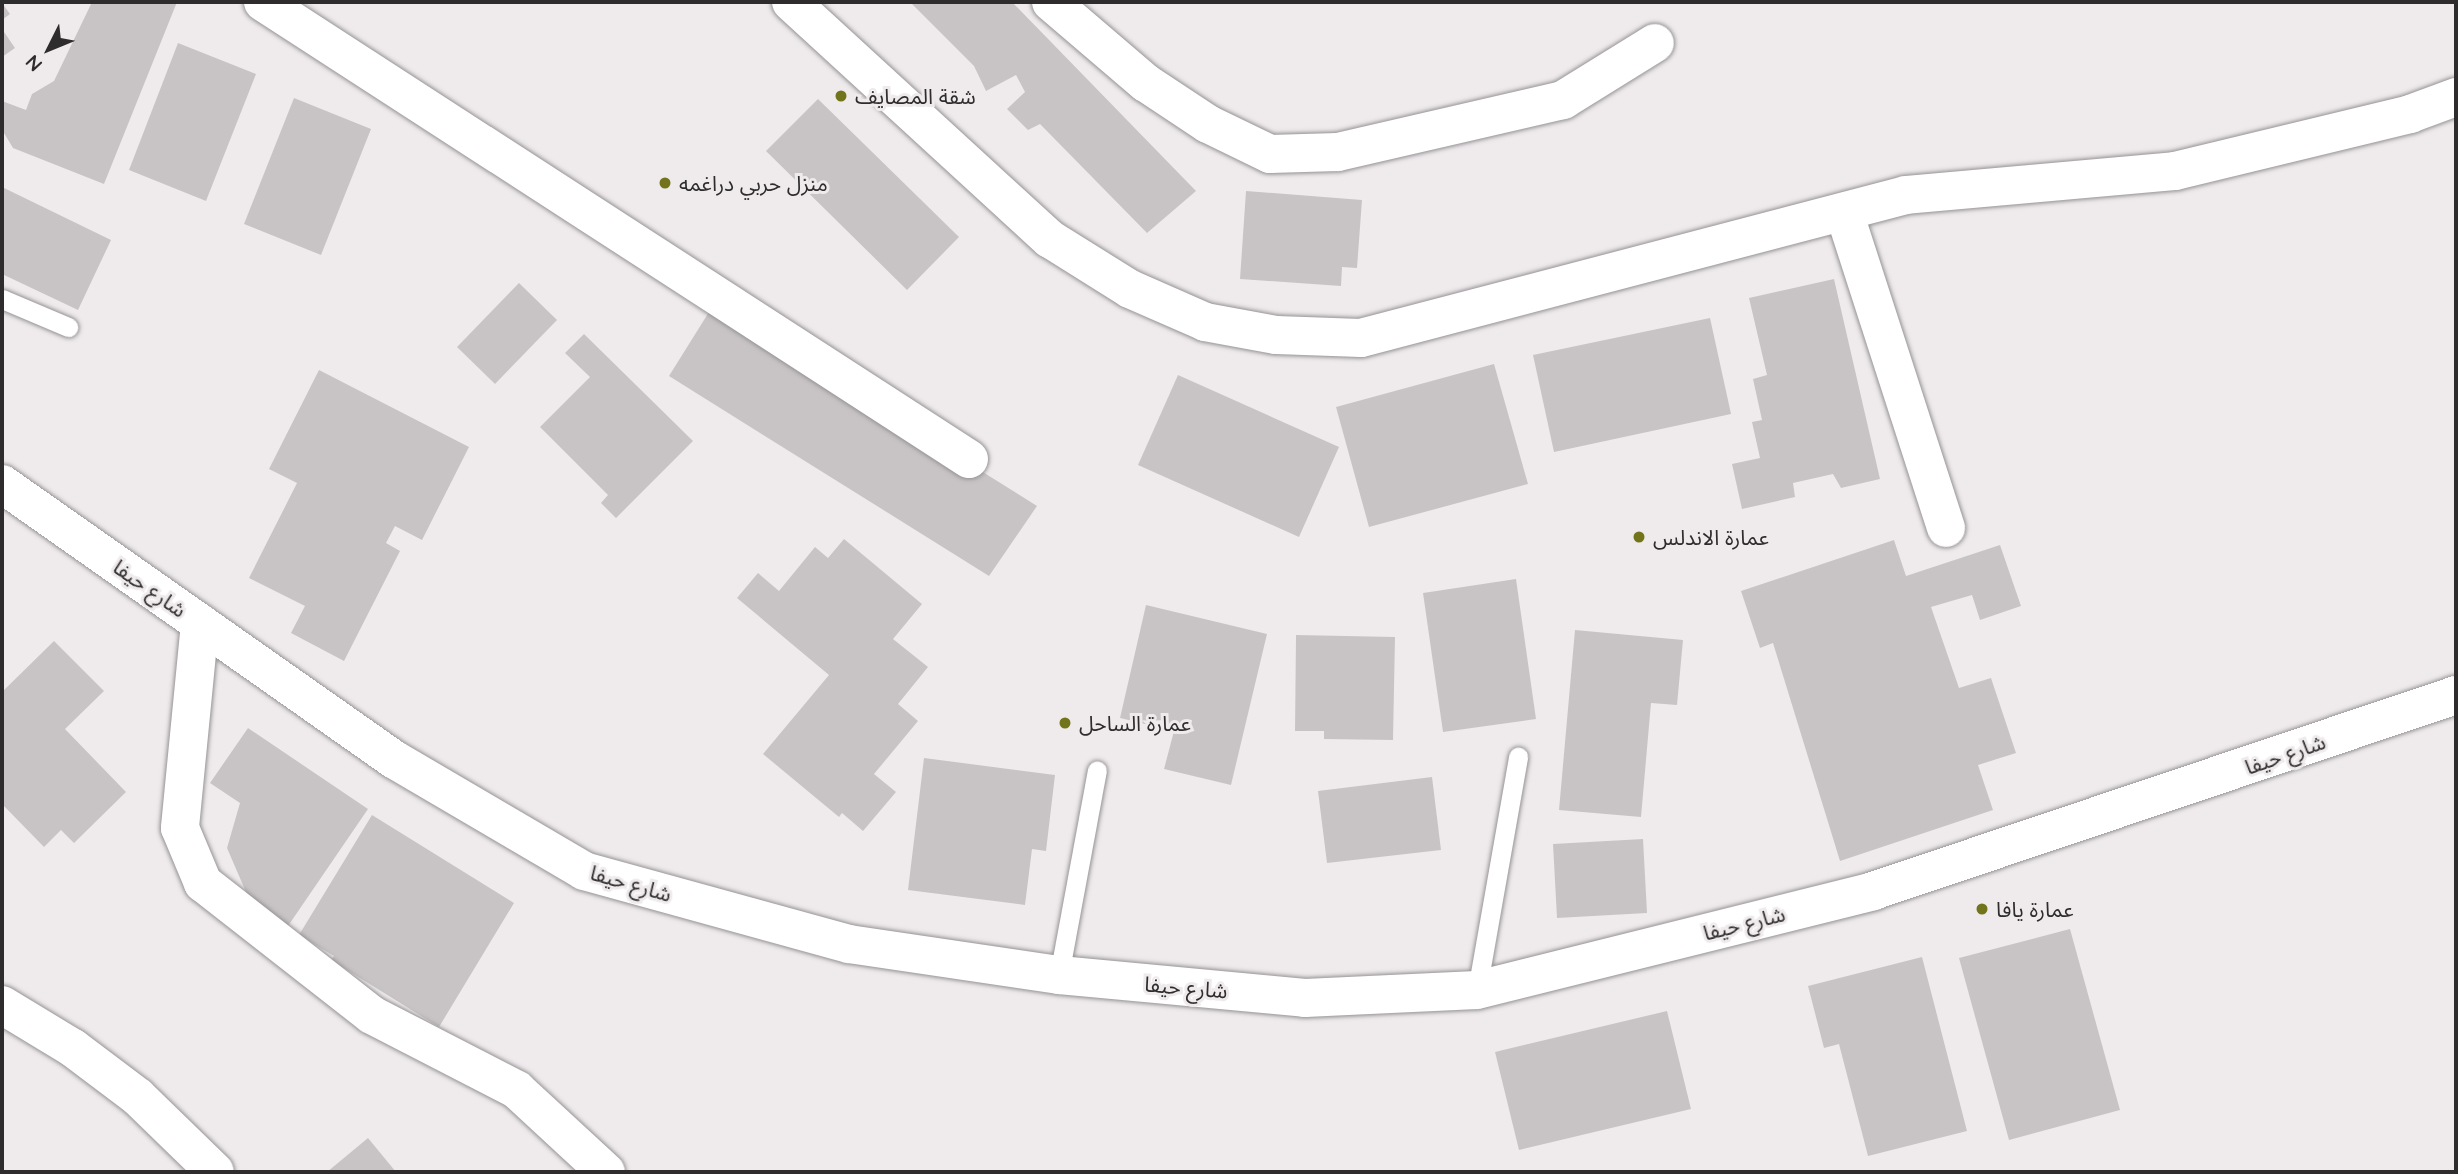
<!DOCTYPE html>
<meta charset="utf-8">
<style>
body{margin:0}
#map{position:relative;width:2458px;height:1174px;overflow:hidden;background:#efebed;font-family:Quicksand,"Noto Sans Arabic",sans-serif}
div>[style]{position:absolute}
[style*='--x']{left:calc(var(--x)*1px);top:calc(var(--y)*1px);width:calc(var(--w)*1px);rotate:calc(var(--a)*1deg)}
.building>*{inset:0;background:#c8c4c6}
.roads{filter:drop-shadow(0 0 2px #969395) drop-shadow(0 0 2px #969395)}
.lane>*{height:19px;margin:-9.5px;padding:0 9.5px;transform-origin:9.5px;border-radius:9.5px;background:#fff}
.street>*{height:38px;margin:-19px;padding:0 19px;transform-origin:19px;border-radius:19px;background:#fff}
.dots>*{width:19px;height:19px;translate:-50% -50%;box-sizing:border-box;border:4px solid #efebed;border-radius:50%}
span{translate:-50% -50%;white-space:nowrap;text-align:center;line-height:1.15;-webkit-text-stroke:6px #efebed;paint-order:stroke}
.poi-label{font-size:21px;color:#2e2c2d}
.left{translate:0 -50%;text-align:left}
.street-label{font-size:21px;color:#2e2c2d}
.frame{position:absolute;inset:0;border:4px solid #2e2c2d;pointer-events:none}
.north{position:absolute;left:14px;top:14px;width:70px;height:70px;-webkit-text-stroke:5px #efebed;paint-order:stroke;rotate:227deg;font-size:19px;font-weight:700;line-height:28px;text-align:center;color:#2e2c2d}
.north::after{content:'';display:block;margin:auto;width:24px;height:32px;background:#2e2c2d;clip-path:polygon(50% 0,100% 100%,50% 72%,0 100%)}
</style>
<div id="map">
<div class="building">
<div style="clip-path:polygon(92px 2px,177px 2px,104px 184px,13px 148px,4px 133px,2px 140px,2px 101px,26px 110px,32px 94px,54px 81px)"></div>
<div style="clip-path:polygon(910px 2px,1012px 2px,1196px 191px,1147px 233px,1040px 124px,1028px 130px,1007px 109px,1025px 92px,1016px 75px,986px 91px,974px 66px)"></div>
<div style="clip-path:polygon(2px 3px,10px 14px,2px 20px)"></div>
<div style="clip-path:polygon(2px 29px,15px 48px,2px 57px)"></div>
<div style="clip-path:polygon(178px 43px,256px 74px,206px 201px,129px 170px)"></div>
<div style="clip-path:polygon(294px 98px,371px 129px,321px 255px,244px 224px)"></div>
<div style="clip-path:polygon(818px 99px,959px 237px,907px 290px,766px 151px)"></div>
<div style="clip-path:polygon(2px 187px,111px 240px,78px 310px,2px 274px)"></div>
<div style="clip-path:polygon(1246px 191px,1362px 200px,1357px 268px,1342px 267px,1341px 286px,1240px 279px)"></div>
<div style="clip-path:polygon(1834px 279px,1880px 479px,1841px 488px,1833px 474px,1793px 483px,1795px 497px,1742px 509px,1732px 464px,1760px 458px,1752px 422px,1762px 420px,1753px 379px,1767px 375px,1749px 298px)"></div>
<div style="clip-path:polygon(519px 283px,557px 320px,495px 384px,457px 347px)"></div>
<div style="clip-path:polygon(714px 304px,1037px 506px,989px 576px,669px 376px)"></div>
<div style="clip-path:polygon(1710px 318px,1731px 414px,1554px 452px,1533px 355px)"></div>
<div style="clip-path:polygon(584px 334px,693px 441px,616px 518px,601px 503px,608px 495px,540px 427px,590px 377px,565px 353px)"></div>
<div style="clip-path:polygon(1494px 364px,1528px 484px,1369px 527px,1336px 407px)"></div>
<div style="clip-path:polygon(319px 370px,469px 447px,422px 540px,395px 526px,386px 543px,400px 551px,344px 661px,291px 633px,305px 606px,249px 578px,297px 483px,269px 469px)"></div>
<div style="clip-path:polygon(1178px 375px,1339px 447px,1299px 537px,1138px 465px)"></div>
<div style="clip-path:polygon(844px 539px,922px 604px,893px 639px,928px 667px,898px 704px,918px 721px,874px 774px,896px 792px,863px 831px,842px 813px,839px 817px,763px 754px,829px 675px,737px 598px,758px 573px,779px 591px,815px 547px,828px 558px)"></div>
<div style="clip-path:polygon(1894px 540px,1906px 576px,2000px 545px,2021px 606px,1980px 620px,1972px 595px,1931px 607px,1959px 688px,1991px 678px,2016px 753px,1978px 765px,1993px 810px,1840px 861px,1773px 643px,1760px 648px,1741px 591px)"></div>
<div style="clip-path:polygon(1516px 579px,1536px 719px,1443px 732px,1423px 593px)"></div>
<div style="clip-path:polygon(1146px 605px,1267px 634px,1231px 785px,1164px 769px,1174px 731px,1120px 718px)"></div>
<div style="clip-path:polygon(1575px 630px,1683px 640px,1677px 705px,1651px 703px,1641px 817px,1559px 810px)"></div>
<div style="clip-path:polygon(1296px 635px,1395px 637px,1393px 740px,1324px 739px,1324px 731px,1295px 731px)"></div>
<div style="clip-path:polygon(54px 641px,104px 691px,65px 729px,126px 792px,74px 843px,61px 830px,44px 847px,2px 804px,2px 692px)"></div>
<div style="clip-path:polygon(248px 728px,368px 809px,288px 926px,249px 899px,227px 848px,240px 803px,210px 783px)"></div>
<div style="clip-path:polygon(924px 758px,1055px 775px,1046px 851px,1032px 849px,1025px 905px,908px 890px)"></div>
<div style="clip-path:polygon(1432px 777px,1441px 850px,1327px 863px,1318px 791px)"></div>
<div style="clip-path:polygon(372px 815px,514px 903px,439px 1027px,331px 960px,334px 956px,299px 935px)"></div>
<div style="clip-path:polygon(1643px 839px,1647px 913px,1557px 918px,1553px 844px)"></div>
<div style="clip-path:polygon(2070px 929px,2120px 1110px,2009px 1140px,1959px 958px)"></div>
<div style="clip-path:polygon(1922px 957px,1967px 1131px,1868px 1156px,1839px 1044px,1824px 1048px,1808px 986px)"></div>
<div style="clip-path:polygon(1667px 1011px,1691px 1109px,1519px 1150px,1495px 1052px)"></div>
<div style="clip-path:polygon(368px 1138px,396px 1172px,327px 1172px)"></div>
</div>
<div class="roads">
<div class="lane">
<div style="--x:2;--y:299;--w:72;--a:23"></div>
<div style="--x:1059;--y:975;--w:208;--a:-79.5"></div>
<div style="--x:1477;--y:990;--w:237;--a:-80"></div>
</div>
<div class="street">
<div style="--x:263;--y:2;--w:841;--a:32.92"></div>
<div style="--x:791;--y:2;--w:351;--a:42.5"></div>
<div style="--x:1050;--y:239;--w:94;--a:32"></div>
<div style="--x:1130;--y:289;--w:82;--a:23.7"></div>
<div style="--x:1205;--y:322;--w:72;--a:10.4"></div>
<div style="--x:1276;--y:335;--w:85;--a:2"></div>
<div style="--x:1361;--y:338;--w:563;--a:-14.7"></div>
<div style="--x:1906;--y:195;--w:270;--a:-5.1"></div>
<div style="--x:2175;--y:171;--w:242;--a:-13.6"></div>
<div style="--x:2410;--y:114;--w:49;--a:-20.3"></div>
<div style="--x:1051;--y:2;--w:125;--a:40.5"></div>
<div style="--x:1146;--y:83;--w:74;--a:33.5"></div>
<div style="--x:1208;--y:124;--w:69;--a:25.8"></div>
<div style="--x:1270;--y:154;--w:68;--a:-1.7"></div>
<div style="--x:1338;--y:152;--w:231;--a:-13"></div>
<div style="--x:1563;--y:100;--w:108;--a:-31.8"></div>
<div style="--x:1844;--y:212;--w:332;--a:72.1"></div>
<div style="--x:2;--y:484;--w:480;--a:35.1"></div>
<div style="--x:395;--y:760;--w:219;--a:30.4"></div>
<div style="--x:584;--y:871;--w:275;--a:15.4"></div>
<div style="--x:849;--y:944;--w:212;--a:8.4"></div>
<div style="--x:1059;--y:975;--w:247;--a:5.3"></div>
<div style="--x:1305;--y:998;--w:172;--a:-2.7"></div>
<div style="--x:1477;--y:990;--w:408;--a:-14"></div>
<div style="--x:1873;--y:891;--w:615;--a:-18.58"></div>
<div style="--x:200;--y:623;--w:206;--a:95.6"></div>
<div style="--x:180;--y:828;--w:60;--a:67.3"></div>
<div style="--x:203;--y:883;--w:214;--a:38"></div>
<div style="--x:372;--y:1015;--w:163;--a:27.3"></div>
<div style="--x:517;--y:1090;--w:121;--a:42.7"></div>
<div style="--x:2;--y:1005;--w:83;--a:31.2"></div>
<div style="--x:73;--y:1048;--w:81;--a:37"></div>
<div style="--x:138;--y:1097;--w:107;--a:44.2"></div>
</div>
</div>
<div class="dots">
<div style="left:841px;top:96px;background:#72741b"></div>
<div style="left:665px;top:183px;background:#72741b"></div>
<div style="left:1639px;top:537px;background:#72741b"></div>
<div style="left:1065px;top:723px;background:#72741b"></div>
<div style="left:1982px;top:909px;background:#72741b"></div>
</div>
<div class="poi-label">
<span class="left" style="left:855px;top:96px">شقة المصايف</span>
<span class="left" style="left:679px;top:183px">منزل حربي دراغمه</span>
<span class="left" style="left:1653px;top:537px">عمارة الاندلس</span>
<span class="left" style="left:1079px;top:723px">عمارة الساحل</span>
<span class="left" style="left:1996px;top:909px">عمارة يافا</span>
</div>
<div class="street-label">
<span style="left:150px;top:588px;rotate:35deg">شارع حيفا</span>
<span style="left:2285px;top:754px;rotate:-19deg">شارع حيفا</span>
<span style="left:631px;top:883px;rotate:16deg">شارع حيفا</span>
<span style="left:1744px;top:923px;rotate:-14deg">شارع حيفا</span>
<span style="left:1186px;top:987px;rotate:5deg">شارع حيفا</span>
</div>
<div class="frame"></div>
<div class="north">N</div>
</div>
